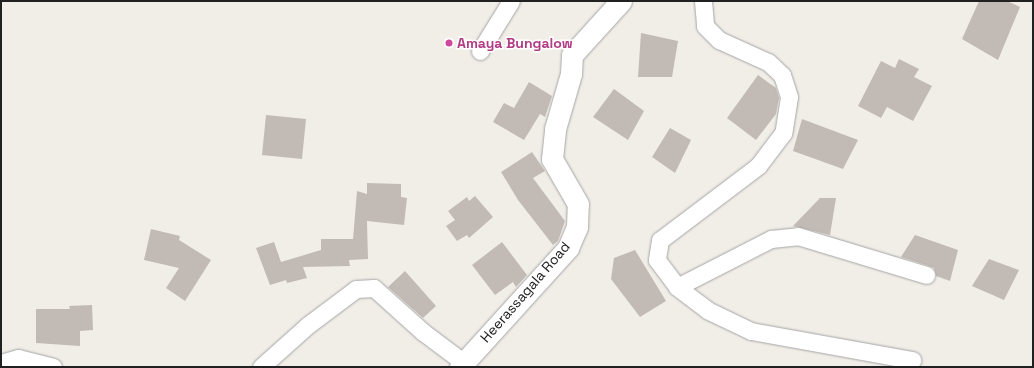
<!DOCTYPE html>
<style>
body{margin:0}
#map{position:relative;width:1034px;height:368px;overflow:hidden;background:#f1eee8;font-family:"Space Grotesk",sans-serif}
div>[style]{position:absolute}
[style*='--x']{left:calc(var(--x)*1px);top:calc(var(--y)*1px);width:calc(var(--w)*1px);rotate:calc(var(--a)*1deg)}
.building>*{inset:0;background:#c2bab5}
.roads{filter:drop-shadow(0 0 1px #a5a5a5) drop-shadow(0 0 1px #a5a5a5)}
.minor>*{height:17px;margin:-8.5px;padding:0 8.5px;transform-origin:8.5px;border-radius:8.5px;background:#fff}
.tertiary>*{height:21px;margin:-10.5px;padding:0 10.5px;transform-origin:10.5px;border-radius:10.5px;background:#fff}
.dots>*{width:11px;height:11px;translate:-50% -50%;box-sizing:border-box;border:2px solid #fff;border-radius:50%}
span{translate:-50% -50%;white-space:nowrap;text-align:center;line-height:1.15;-webkit-text-stroke:3px #fff;paint-order:stroke}
.hotel-label{font-size:14px;color:#b23c85;font-weight:700}
.left{translate:0 -50%;text-align:left}
.street-label{font-size:14px;color:#212121}
.frame{position:absolute;inset:0;border:2px solid #212121;pointer-events:none}
</style>
<div id="map">
<div class="building">
<div style="clip-path:polygon(979px 1px,1007px 1px,1020px 7px,998px 60px,962px 39px)"></div>
<div style="clip-path:polygon(641px 33px,678px 41px,672px 77px,638px 77px)"></div>
<div style="clip-path:polygon(899px 59px,919px 69px,914px 77px,932px 86px,913px 121px,887px 107px,881px 118px,858px 106px,881px 61px,895px 68px)"></div>
<div style="clip-path:polygon(758px 75px,776px 88px,779px 98px,776px 114px,756px 140px,727px 118px)"></div>
<div style="clip-path:polygon(529px 82px,552px 96px,545px 117px,540px 114px,524px 140px,493px 122px,504px 103px,514px 108px)"></div>
<div style="clip-path:polygon(614px 89px,644px 111px,628px 140px,593px 117px)"></div>
<div style="clip-path:polygon(266px 115px,306px 119px,302px 159px,262px 155px)"></div>
<div style="clip-path:polygon(802px 119px,858px 140px,843px 169px,793px 151px)"></div>
<div style="clip-path:polygon(670px 128px,691px 140px,675px 173px,652px 157px)"></div>
<div style="clip-path:polygon(532px 152px,545px 171px,533px 178px,565px 221px,558px 241px,553px 245px,518px 200px,501px 172px)"></div>
<div style="clip-path:polygon(367px 183px,401px 184px,401px 197px,407px 198px,404px 225px,367px 221px,368px 259px,349px 260px,350px 266px,303px 267px,307px 278px,287px 283px,286px 280px,270px 285px,256px 248px,274px 242px,281px 262px,321px 250px,321px 239px,353px 239px,357px 191px,367px 194px)"></div>
<div style="clip-path:polygon(475px 196px,493px 217px,469px 238px,467px 235px,457px 241px,446px 226px,455px 220px,448px 211px,467px 197px,469px 201px)"></div>
<div style="clip-path:polygon(820px 198px,836px 198px,830px 235px,793px 226px)"></div>
<div style="clip-path:polygon(151px 229px,180px 236px,179px 240px,211px 260px,185px 301px,166px 288px,179px 268px,144px 260px)"></div>
<div style="clip-path:polygon(915px 235px,958px 250px,950px 281px,936px 276px,934px 268px,929px 266px,901px 257px)"></div>
<div style="clip-path:polygon(502px 242px,527px 275px,516px 287px,513px 282px,495px 295px,472px 265px)"></div>
<div style="clip-path:polygon(635px 250px,666px 301px,640px 317px,611px 279px,614px 258px)"></div>
<div style="clip-path:polygon(989px 259px,1019px 270px,1004px 300px,972px 286px)"></div>
<div style="clip-path:polygon(405px 271px,436px 306px,423px 318px,388px 287px)"></div>
<div style="clip-path:polygon(92px 305px,93px 330px,80px 331px,80px 346px,36px 343px,36px 309px,70px 309px,69px 306px)"></div>
</div>
<div class="roads">
<div class="minor">
<div style="--x:703;--y:1;--w:25;--a:85"></div>
<div style="--x:705;--y:26;--w:20;--a:45"></div>
<div style="--x:719;--y:40;--w:54;--a:24.2"></div>
<div style="--x:768;--y:62;--w:19;--a:43"></div>
<div style="--x:782;--y:75;--w:23;--a:72"></div>
<div style="--x:789;--y:97;--w:36;--a:99"></div>
<div style="--x:783;--y:133;--w:41;--a:127.1"></div>
<div style="--x:758;--y:166;--w:123;--a:142.9"></div>
<div style="--x:660;--y:240;--w:20;--a:99"></div>
<div style="--x:657;--y:260;--w:34;--a:53"></div>
<div style="--x:677;--y:287;--w:38;--a:37"></div>
<div style="--x:707;--y:310;--w:49;--a:25.5"></div>
<div style="--x:751;--y:331;--w:164;--a:10.2"></div>
<div style="--x:480;--y:51;--w:59;--a:-58.2"></div>
<div style="--x:677;--y:287;--w:106;--a:-27.1"></div>
<div style="--x:771;--y:239;--w:27;--a:-6"></div>
<div style="--x:798;--y:236;--w:134;--a:16.9"></div>
<div style="--x:1;--y:363;--w:18;--a:-16"></div>
<div style="--x:18;--y:358;--w:36;--a:14"></div>
<div style="--x:261;--y:367;--w:63;--a:-41.8"></div>
<div style="--x:308;--y:325;--w:60;--a:-36.9"></div>
<div style="--x:356;--y:289;--w:18;--a:-3"></div>
<div style="--x:374;--y:288;--w:66;--a:41.9"></div>
<div style="--x:423;--y:332;--w:50;--a:36.9"></div>
</div>
<div class="tertiary">
<div style="--x:460;--y:367;--w:161;--a:-47.8"></div>
<div style="--x:568;--y:248;--w:23;--a:-67"></div>
<div style="--x:577;--y:227;--w:23;--a:-88"></div>
<div style="--x:578;--y:204;--w:52;--a:-120"></div>
<div style="--x:552;--y:159;--w:30;--a:-84"></div>
<div style="--x:555;--y:129;--w:57;--a:-73.8"></div>
<div style="--x:571;--y:74;--w:19;--a:-87"></div>
<div style="--x:572;--y:55;--w:73;--a:-47.8"></div>
</div>
</div>
<div class="dots">
<div style="left:449px;top:43px;background:#d1479c"></div>
</div>
<div class="hotel-label">
<span class="left" style="left:457px;top:43px">Amaya Bungalow</span>
</div>
<div class="street-label">
<span style="left:525px;top:292px;rotate:-49deg">Heerassagala Road</span>
</div>
<div class="frame"></div>
</div>
